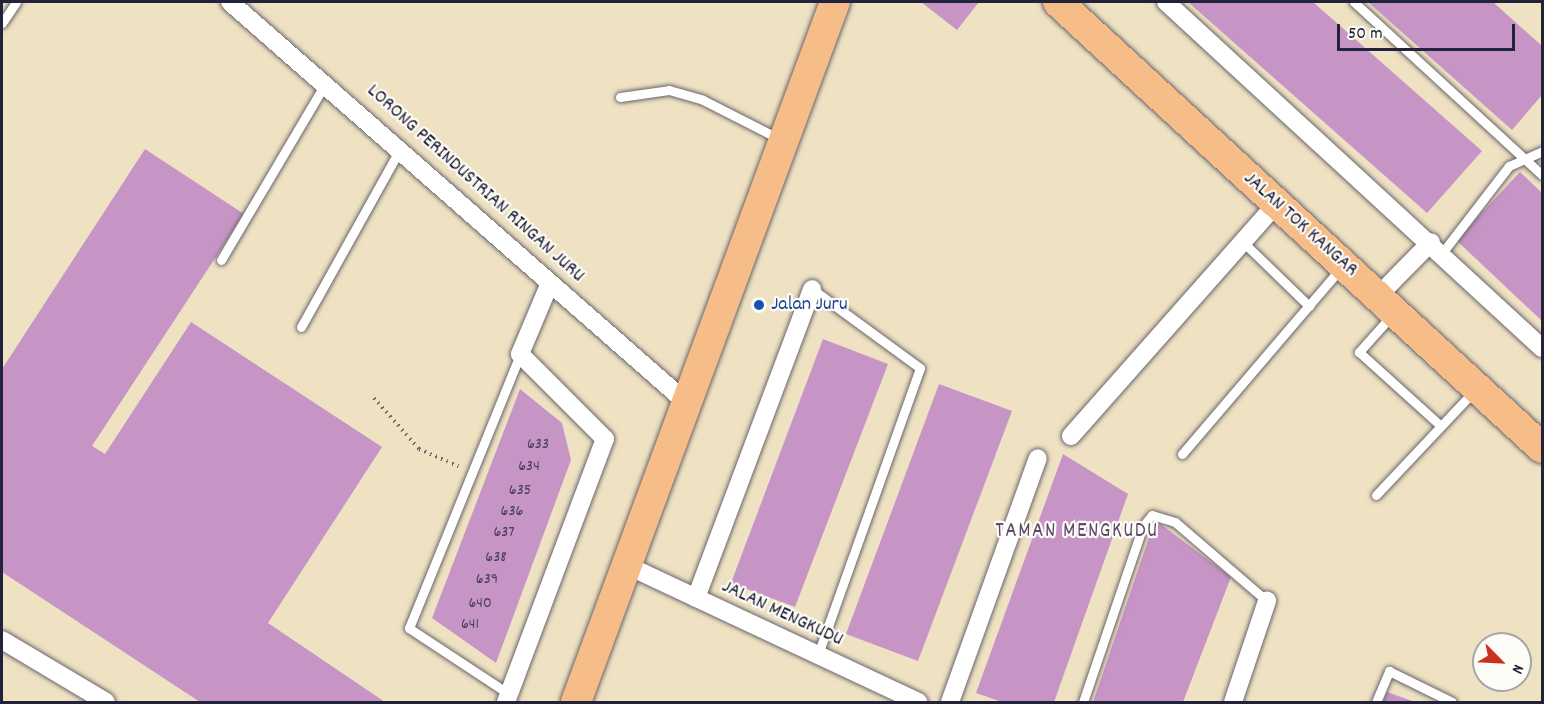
<!DOCTYPE html>
<style>
body{margin:0}
#map{position:relative;width:1544px;height:704px;overflow:hidden;background:#efe2c3;font-family:Dekko,sans-serif}
div>[style]{position:absolute}
[style*='--x']{left:calc(var(--x)*1px);top:calc(var(--y)*1px);width:calc(var(--w)*1px);rotate:calc(var(--a)*1deg)}
.building>*{inset:0;background:#c795c5}
.path>*{height:4px;margin-top:-2px;transform-origin:0;background:repeating-linear-gradient(90deg,#6a656b 0 1.5px,transparent 0 6px)}
.roads{filter:drop-shadow(0 0 2px #6a656b) drop-shadow(0 0 2px #6a656b)}
.lane>*{height:9px;margin:-4.5px;padding:0 4.5px;transform-origin:4.5px;border-radius:4.5px;background:#fff}
.street>*{height:18px;margin:-9px;padding:0 9px;transform-origin:9px;border-radius:9px;background:#fff}
.primary>*{height:30px;margin:-15px;padding:0 15px;transform-origin:15px;border-radius:15px;background:#f7bd88}
.dots>*{width:16px;height:16px;translate:-50% -50%;box-sizing:border-box;border:3px solid #fdfcf7;border-radius:50%}
span{translate:-50% -50%;white-space:nowrap;text-align:center;line-height:1.15;-webkit-text-stroke:4.5px #fdfcf7;paint-order:stroke}
.number-label{font-size:16px;color:#4b3f5e}
.number-label span{-webkit-text-stroke-width:0}
.street-label{font-size:20px;color:#22223b}
.transit-label{font-size:20px;color:#164399}
.left{translate:0 -50%;text-align:left}
.neighbourhood-label{font-size:21px;color:#5c4a6b;letter-spacing:1.5px}
.frame{position:absolute;inset:0;border:3px solid #22223b;pointer-events:none}
.north{position:absolute;left:1472px;top:632px;width:60px;height:60px;box-sizing:border-box;background:#fdfcf7;border:2px solid #a5a5ac;border-radius:50%;rotate:114deg;font-size:16px;font-weight:700;line-height:24px;text-align:center;color:#22223b}
.north::after{content:'';display:block;margin:auto;width:21px;height:27px;background:#c8321e;clip-path:polygon(50% 0,100% 100%,50% 72%,0 100%)}
.scale{position:absolute;left:1337px;top:24px;width:178px;height:27px;box-sizing:border-box;border:3px solid #22223b;border-top:0;padding-left:8px;font-size:18px;line-height:21px;white-space:nowrap;color:#22223b;-webkit-text-stroke:4px #fdfcf7;paint-order:stroke}
</style>
<div id="map">
<div class="building">
<div style="clip-path:polygon(921px 2px,979px 2px,957px 30px)"></div>
<div style="clip-path:polygon(1188px 2px,1313px 2px,1482px 151px,1427px 213px)"></div>
<div style="clip-path:polygon(1368px 2px,1493px 2px,1542px 46px,1542px 95px,1512px 130px)"></div>
<div style="clip-path:polygon(145px 149px,244px 214px,92px 446px,105px 454px,191px 322px,382px 447px,268px 623px,385px 702px,200px 702px,2px 572px,2px 369px)"></div>
<div style="clip-path:polygon(1520px 172px,1542px 193px,1542px 321px,1456px 240px)"></div>
<div style="clip-path:polygon(823px 339px,888px 364px,795px 607px,731px 583px)"></div>
<div style="clip-path:polygon(939px 384px,1012px 411px,918px 661px,846px 634px)"></div>
<div style="clip-path:polygon(520px 389px,562px 423px,571px 460px,496px 663px,432px 618px)"></div>
<div style="clip-path:polygon(1063px 454px,1128px 494px,1054px 702px,1002px 702px,976px 693px)"></div>
<div style="clip-path:polygon(1155px 520px,1231px 577px,1183px 702px,1093px 702px)"></div>
<div style="clip-path:polygon(1387px 692px,1415px 702px,1383px 702px)"></div>
</div>
<div class="path">
<div style="--x:374;--y:398;--w:68;--a:48.6"></div>
<div style="--x:419;--y:449;--w:43;--a:23.6"></div>
</div>
<div class="roads">
<div class="lane">
<div style="--x:1354;--y:2;--w:255;--a:42.6"></div>
<div style="--x:2;--y:23;--w:25;--a:-56"></div>
<div style="--x:620;--y:97;--w:49;--a:-8.1"></div>
<div style="--x:669;--y:90;--w:35;--a:16"></div>
<div style="--x:703;--y:100;--w:86;--a:26.9"></div>
<div style="--x:1243;--y:242;--w:92;--a:44.1"></div>
<div style="--x:1442;--y:253;--w:110;--a:-52.4"></div>
<div style="--x:1509;--y:166;--w:36;--a:-24"></div>
<div style="--x:221;--y:260;--w:204;--a:-59.4"></div>
<div style="--x:812;--y:289;--w:134;--a:36.2"></div>
<div style="--x:920;--y:368;--w:305;--a:109.6"></div>
<div style="--x:1392;--y:315;--w:50;--a:131.7"></div>
<div style="--x:1359;--y:352;--w:110;--a:42.1"></div>
<div style="--x:301;--y:327;--w:204;--a:-60.9"></div>
<div style="--x:1182;--y:454;--w:243;--a:-49.5"></div>
<div style="--x:1376;--y:495;--w:141;--a:-46.7"></div>
<div style="--x:509;--y:694;--w:120;--a:-146.6"></div>
<div style="--x:409;--y:628;--w:296;--a:-67.9"></div>
<div style="--x:1083;--y:702;--w:186;--a:-71.2"></div>
<div style="--x:1143;--y:526;--w:14;--a:-51"></div>
<div style="--x:1152;--y:515;--w:24;--a:17"></div>
<div style="--x:1175;--y:522;--w:121;--a:40.7"></div>
<div style="--x:1376;--y:702;--w:34;--a:-67"></div>
<div style="--x:1389;--y:671;--w:70;--a:26.2"></div>
</div>
<div class="street">
<div style="--x:230;--y:2;--w:608;--a:41.27"></div>
<div style="--x:1166;--y:2;--w:511;--a:42.62"></div>
<div style="--x:1379;--y:295;--w:74;--a:-45.5"></div>
<div style="--x:1071;--y:436;--w:310;--a:-48.5"></div>
<div style="--x:626;--y:565;--w:323;--a:25.1"></div>
<div style="--x:696;--y:598;--w:330;--a:-69.4"></div>
<div style="--x:2;--y:640;--w:121;--a:30.8"></div>
<div style="--x:506;--y:702;--w:281;--a:-69.4"></div>
<div style="--x:605;--y:439;--w:120;--a:-135"></div>
<div style="--x:520;--y:354;--w:77;--a:-67.1"></div>
<div style="--x:950;--y:702;--w:259;--a:-70.2"></div>
<div style="--x:1233;--y:702;--w:107;--a:-71.4"></div>
</div>
<div class="primary">
<div style="--x:1058;--y:2;--w:658;--a:42.66"></div>
<div style="--x:576;--y:702;--w:746;--a:-69.7"></div>
</div>
</div>
<div class="dots">
<div style="left:759px;top:305px;background:#1a4fb4"></div>
</div>
<div class="number-label">
<span style="left:538px;top:445px">633</span>
<span style="left:529px;top:467px">634</span>
<span style="left:520px;top:491px">635</span>
<span style="left:512px;top:512px">636</span>
<span style="left:504px;top:533px">637</span>
<span style="left:496px;top:558px">638</span>
<span style="left:487px;top:580px">639</span>
<span style="left:480px;top:604px">640</span>
<span style="left:470px;top:625px">641</span>
</div>
<div class="street-label">
<span style="left:475px;top:184px;rotate:42deg">LORONG PERINDUSTRIAN RINGAN JURU</span>
<span style="left:1300px;top:225px;rotate:42deg">JALAN TOK KANGAR</span>
<span style="left:782px;top:614px;rotate:25deg">JALAN MENGKUDU</span>
</div>
<div class="transit-label">
<span class="left" style="left:771px;top:305px">Jalan Juru</span>
</div>
<div class="neighbourhood-label">
<span style="left:1077px;top:532px">TAMAN MENGKUDU</span>
</div>
<div class="frame"></div>
<div class="north">N</div>
<div class="scale">50 m</div>
</div>
